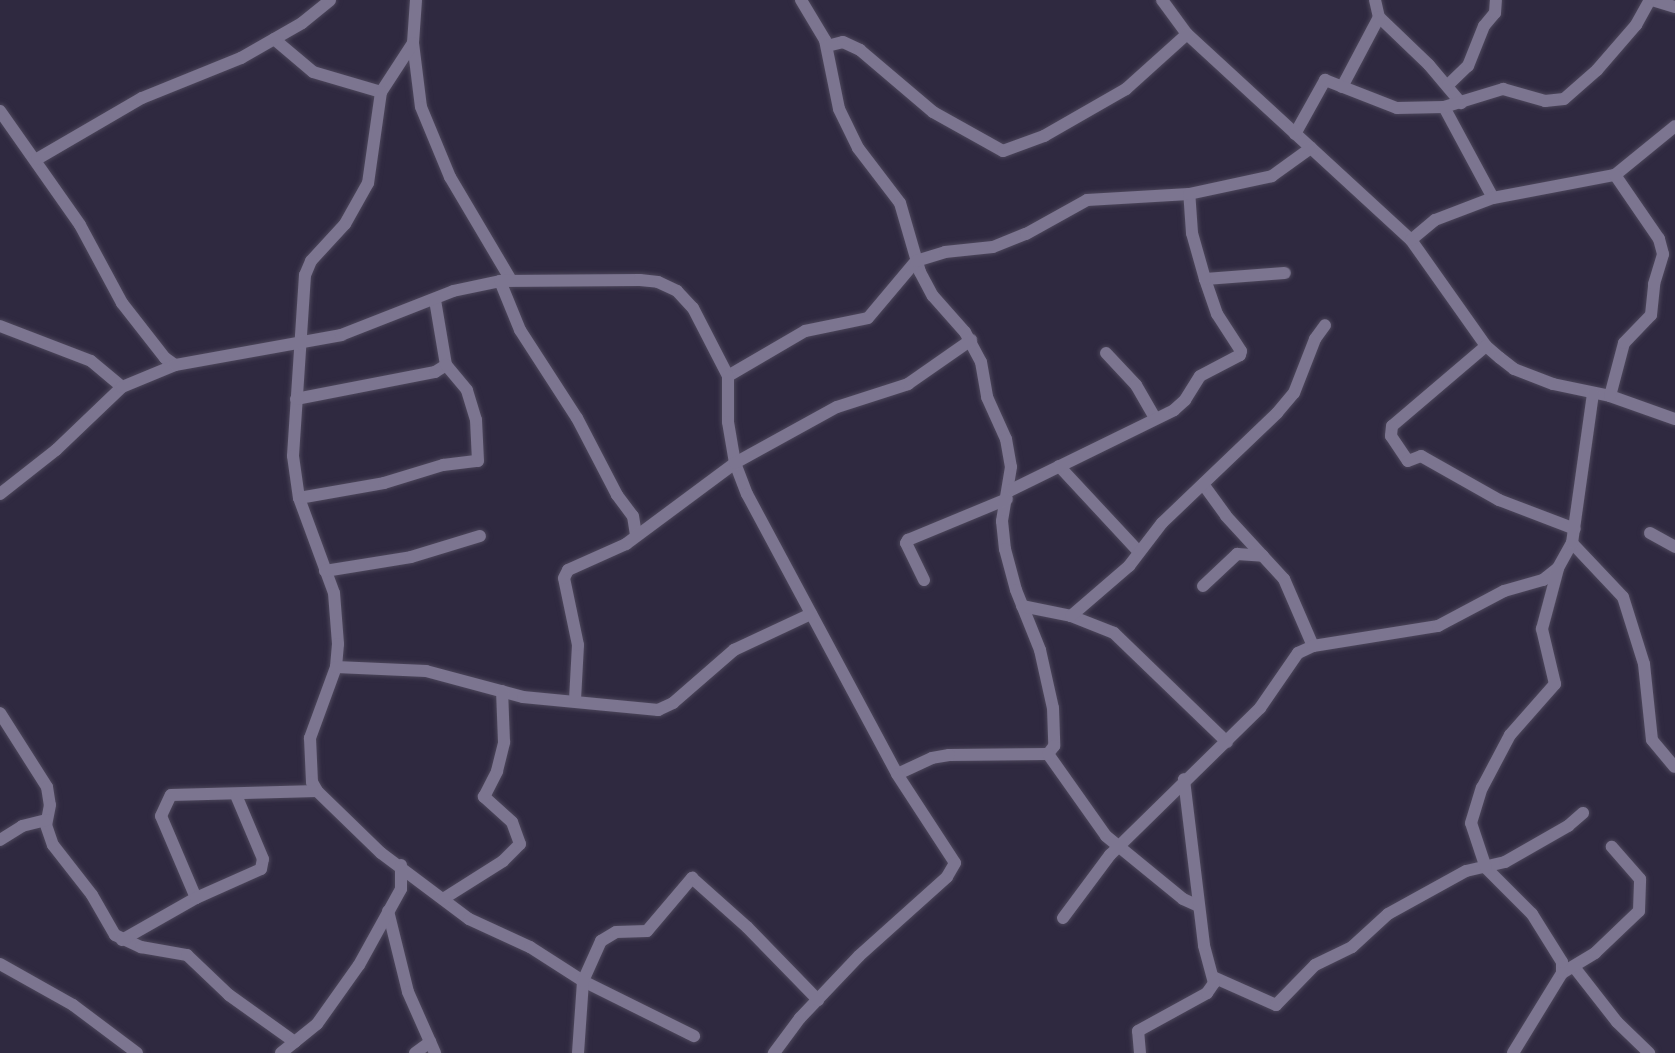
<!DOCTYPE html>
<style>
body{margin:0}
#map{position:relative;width:1675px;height:1053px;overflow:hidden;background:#2f2940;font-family:"DM Sans",sans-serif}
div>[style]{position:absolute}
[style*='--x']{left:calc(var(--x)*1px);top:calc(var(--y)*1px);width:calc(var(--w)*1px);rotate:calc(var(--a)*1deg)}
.roads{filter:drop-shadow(0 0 2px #4d475b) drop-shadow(0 0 2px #4d475b)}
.street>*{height:12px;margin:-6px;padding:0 6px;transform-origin:6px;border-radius:6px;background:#7c7590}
span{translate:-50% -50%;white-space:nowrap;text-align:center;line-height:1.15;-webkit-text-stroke:4.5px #251f35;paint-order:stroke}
</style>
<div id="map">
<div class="roads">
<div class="street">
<div style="--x:416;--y:0;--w:43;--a:94"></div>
<div style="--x:413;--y:43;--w:64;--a:82.9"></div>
<div style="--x:421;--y:107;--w:76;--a:67.5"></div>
<div style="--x:450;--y:177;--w:120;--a:59.4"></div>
<div style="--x:801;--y:0;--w:47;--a:59"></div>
<div style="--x:825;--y:40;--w:70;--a:78.5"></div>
<div style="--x:839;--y:109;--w:43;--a:64"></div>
<div style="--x:858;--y:148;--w:69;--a:52.6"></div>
<div style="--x:900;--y:203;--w:72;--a:73.8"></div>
<div style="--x:920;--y:272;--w:27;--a:62"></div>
<div style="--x:933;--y:296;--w:48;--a:48.4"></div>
<div style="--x:965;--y:332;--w:34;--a:62"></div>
<div style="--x:981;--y:362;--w:36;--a:80"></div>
<div style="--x:987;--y:397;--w:46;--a:65.7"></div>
<div style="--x:1006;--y:439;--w:28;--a:80"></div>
<div style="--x:1011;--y:467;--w:55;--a:99.5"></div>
<div style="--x:1002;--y:521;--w:28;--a:84"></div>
<div style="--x:1005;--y:549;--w:42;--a:75"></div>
<div style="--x:1016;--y:590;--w:65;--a:68.2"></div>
<div style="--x:1040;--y:650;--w:59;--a:77.4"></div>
<div style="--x:1053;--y:708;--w:38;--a:88"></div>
<div style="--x:1054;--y:746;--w:10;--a:127"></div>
<div style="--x:1048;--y:754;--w:99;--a:179.4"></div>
<div style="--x:949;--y:755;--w:17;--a:170"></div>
<div style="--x:932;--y:758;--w:38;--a:155"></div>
<div style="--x:1162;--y:0;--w:42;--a:53.7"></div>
<div style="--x:1187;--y:34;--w:304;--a:42.6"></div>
<div style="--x:1411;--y:240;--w:130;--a:54.7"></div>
<div style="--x:1486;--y:346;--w:18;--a:41"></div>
<div style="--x:1500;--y:358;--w:18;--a:38"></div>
<div style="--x:1514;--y:369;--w:42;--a:21"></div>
<div style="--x:1553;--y:384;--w:58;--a:11.9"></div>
<div style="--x:1610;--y:396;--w:69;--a:19.5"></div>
<div style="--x:1375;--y:0;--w:17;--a:77"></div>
<div style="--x:1379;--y:17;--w:69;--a:43.8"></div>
<div style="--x:1429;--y:65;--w:50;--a:49.9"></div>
<div style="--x:1652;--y:0;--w:24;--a:17"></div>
<div style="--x:274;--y:39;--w:51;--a:40.2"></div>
<div style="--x:313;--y:72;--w:71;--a:16.4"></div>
<div style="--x:413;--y:43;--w:59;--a:123.1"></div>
<div style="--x:381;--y:92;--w:92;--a:98.1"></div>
<div style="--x:368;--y:183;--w:47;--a:119.3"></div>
<div style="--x:345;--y:224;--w:50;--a:132.6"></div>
<div style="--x:311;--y:261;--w:15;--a:113"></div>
<div style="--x:305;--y:275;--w:181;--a:93.8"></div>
<div style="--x:293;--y:456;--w:42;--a:81.9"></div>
<div style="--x:299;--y:498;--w:101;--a:69.8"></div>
<div style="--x:334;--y:593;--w:51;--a:85.5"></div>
<div style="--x:338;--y:644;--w:23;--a:95"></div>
<div style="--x:336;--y:667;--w:76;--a:110.1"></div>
<div style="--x:310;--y:738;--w:44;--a:87.4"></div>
<div style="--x:312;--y:782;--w:10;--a:61"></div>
<div style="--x:317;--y:791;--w:89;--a:44.1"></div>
<div style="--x:381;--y:853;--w:110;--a:36.9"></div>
<div style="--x:469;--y:919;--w:67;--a:24.7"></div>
<div style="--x:530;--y:947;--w:63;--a:32.7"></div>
<div style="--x:583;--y:981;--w:124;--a:26.4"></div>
<div style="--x:827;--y:46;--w:16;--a:-14"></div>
<div style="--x:843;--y:42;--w:19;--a:25"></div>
<div style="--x:860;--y:50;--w:96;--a:40.3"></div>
<div style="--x:933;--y:112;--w:80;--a:29.1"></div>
<div style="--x:1003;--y:151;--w:44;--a:-20.1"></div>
<div style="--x:1044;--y:136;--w:95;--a:-29.8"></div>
<div style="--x:1126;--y:89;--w:82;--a:-42"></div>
<div style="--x:1448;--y:85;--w:28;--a:-44"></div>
<div style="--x:1468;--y:66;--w:43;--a:-68.2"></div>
<div style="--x:1484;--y:26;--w:17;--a:-50"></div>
<div style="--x:1495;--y:13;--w:13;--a:-86"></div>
<div style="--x:1342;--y:87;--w:79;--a:-62.1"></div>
<div style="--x:1444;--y:107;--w:103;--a:61.7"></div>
<div style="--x:0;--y:111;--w:139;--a:54.9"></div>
<div style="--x:80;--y:225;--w:89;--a:61.7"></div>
<div style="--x:122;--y:303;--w:70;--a:52"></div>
<div style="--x:165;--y:358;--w:12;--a:35"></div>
<div style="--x:1295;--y:134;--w:62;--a:-60.9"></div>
<div style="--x:1325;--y:80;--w:77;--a:21.3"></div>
<div style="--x:1397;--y:108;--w:47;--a:-1.2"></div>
<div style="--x:1444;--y:107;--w:62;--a:-17"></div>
<div style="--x:1503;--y:89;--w:44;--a:15.9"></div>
<div style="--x:1545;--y:101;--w:19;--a:-6"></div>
<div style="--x:1564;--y:99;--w:44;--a:-41.3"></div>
<div style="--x:1597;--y:70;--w:60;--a:-49.1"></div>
<div style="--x:1636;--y:25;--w:29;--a:-61"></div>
<div style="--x:37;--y:159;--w:121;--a:-30.2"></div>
<div style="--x:142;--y:98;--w:107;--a:-22"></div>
<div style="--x:241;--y:58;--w:70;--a:-29.8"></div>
<div style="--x:302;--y:23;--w:36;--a:-39"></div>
<div style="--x:1411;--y:240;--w:31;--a:-40"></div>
<div style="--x:1435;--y:220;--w:62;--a:-20.8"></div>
<div style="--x:1493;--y:198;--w:124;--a:-10.7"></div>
<div style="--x:1615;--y:175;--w:77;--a:-39.2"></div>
<div style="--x:1205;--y:279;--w:80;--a:-4.3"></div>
<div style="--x:500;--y:281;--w:53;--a:67.8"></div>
<div style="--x:520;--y:330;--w:105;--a:57.1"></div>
<div style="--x:577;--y:418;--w:87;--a:62.5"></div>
<div style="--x:617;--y:495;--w:26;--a:53"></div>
<div style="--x:633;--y:516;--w:20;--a:81"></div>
<div style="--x:0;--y:326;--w:97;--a:21"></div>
<div style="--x:91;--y:361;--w:40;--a:40"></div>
<div style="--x:1486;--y:346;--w:123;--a:139.6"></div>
<div style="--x:1392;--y:426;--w:10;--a:96"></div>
<div style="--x:1391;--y:436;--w:30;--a:56"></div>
<div style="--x:1408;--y:461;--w:14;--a:-21"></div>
<div style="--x:1421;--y:456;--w:90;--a:29.4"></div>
<div style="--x:1499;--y:500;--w:81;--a:20.9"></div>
<div style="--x:1106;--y:353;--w:44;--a:46.8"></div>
<div style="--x:1136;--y:385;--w:38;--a:60"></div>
<div style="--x:728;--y:376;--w:89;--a:-30.3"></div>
<div style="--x:805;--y:331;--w:64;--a:-11.7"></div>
<div style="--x:868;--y:318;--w:75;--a:-49.9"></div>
<div style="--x:916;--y:261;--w:30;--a:-17"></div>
<div style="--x:945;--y:252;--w:48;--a:-5.9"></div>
<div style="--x:993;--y:247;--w:35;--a:-22"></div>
<div style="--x:1026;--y:234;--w:70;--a:-29.1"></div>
<div style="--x:1087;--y:200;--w:102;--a:-3.4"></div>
<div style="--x:1610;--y:396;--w:55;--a:-75.2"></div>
<div style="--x:1624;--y:343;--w:39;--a:-46"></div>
<div style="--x:1651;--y:315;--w:31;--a:-84"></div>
<div style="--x:1654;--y:284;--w:31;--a:-73"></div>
<div style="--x:1663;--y:254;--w:16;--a:-105"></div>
<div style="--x:1659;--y:239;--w:78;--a:-124.5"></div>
<div style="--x:296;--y:399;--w:142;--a:-11"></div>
<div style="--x:435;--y:372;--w:13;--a:-32"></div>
<div style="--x:446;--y:365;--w:66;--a:-99.6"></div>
<div style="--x:1059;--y:466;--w:117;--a:47.1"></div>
<div style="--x:1203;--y:484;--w:39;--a:54"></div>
<div style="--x:1226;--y:516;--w:86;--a:47.4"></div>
<div style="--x:1284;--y:579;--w:73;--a:66.6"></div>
<div style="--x:1009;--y:491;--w:184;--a:-26.1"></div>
<div style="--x:1174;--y:410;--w:15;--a:-42"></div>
<div style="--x:1185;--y:400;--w:28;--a:-58"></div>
<div style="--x:1200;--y:376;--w:45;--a:-27.7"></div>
<div style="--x:1240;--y:355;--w:4;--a:-76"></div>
<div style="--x:1241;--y:351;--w:44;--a:-123"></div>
<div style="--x:1217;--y:314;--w:37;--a:-109"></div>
<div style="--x:1205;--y:279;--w:48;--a:-105.8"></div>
<div style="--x:1192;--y:233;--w:39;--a:-94"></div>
<div style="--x:1189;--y:194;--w:85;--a:-12.2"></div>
<div style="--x:1272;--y:176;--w:48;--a:-35.7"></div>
<div style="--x:0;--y:494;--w:71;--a:-38.2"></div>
<div style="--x:56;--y:450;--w:91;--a:-43.7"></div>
<div style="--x:122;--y:387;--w:57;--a:-22.5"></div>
<div style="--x:175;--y:365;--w:169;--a:-10.2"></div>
<div style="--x:341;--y:335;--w:120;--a:-21.4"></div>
<div style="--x:453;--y:291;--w:48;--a:-12"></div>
<div style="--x:500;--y:281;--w:140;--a:-0.4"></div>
<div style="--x:640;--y:280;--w:18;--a:6"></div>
<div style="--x:658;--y:282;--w:21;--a:25"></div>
<div style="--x:677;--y:291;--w:23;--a:47"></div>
<div style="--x:693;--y:308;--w:76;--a:62.8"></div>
<div style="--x:728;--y:376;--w:46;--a:90"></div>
<div style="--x:728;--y:422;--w:42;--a:80.3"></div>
<div style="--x:735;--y:463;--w:33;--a:69"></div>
<div style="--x:747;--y:494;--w:318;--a:61.8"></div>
<div style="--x:897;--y:774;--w:106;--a:56.9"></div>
<div style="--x:955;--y:863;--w:16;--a:120"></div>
<div style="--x:947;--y:877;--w:118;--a:138.1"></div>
<div style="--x:859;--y:956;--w:86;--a:133.6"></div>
<div style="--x:800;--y:1018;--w:44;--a:126.6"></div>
<div style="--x:299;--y:498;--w:86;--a:-10"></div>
<div style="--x:384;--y:483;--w:62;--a:-17"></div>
<div style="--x:443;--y:465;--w:35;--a:-7"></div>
<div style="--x:478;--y:461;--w:41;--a:-92.8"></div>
<div style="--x:476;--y:420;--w:31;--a:-107"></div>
<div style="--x:467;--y:390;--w:33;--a:-130"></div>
<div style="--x:1650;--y:533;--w:29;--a:29"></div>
<div style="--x:1572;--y:543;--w:74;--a:46.6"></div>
<div style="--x:1623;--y:597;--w:70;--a:72.6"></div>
<div style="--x:1644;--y:664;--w:76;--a:84"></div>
<div style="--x:1652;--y:740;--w:35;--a:50"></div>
<div style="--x:325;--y:571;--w:87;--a:-9.2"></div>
<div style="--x:411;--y:557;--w:72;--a:-16.9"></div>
<div style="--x:924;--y:580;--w:41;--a:-115.9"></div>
<div style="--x:906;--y:543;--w:4;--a:-56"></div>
<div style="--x:908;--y:540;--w:107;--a:-22.5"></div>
<div style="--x:1203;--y:586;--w:47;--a:-43.3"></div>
<div style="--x:1237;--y:554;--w:26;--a:4"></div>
<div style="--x:1022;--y:606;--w:50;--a:11.5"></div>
<div style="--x:1071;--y:616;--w:46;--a:21.6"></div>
<div style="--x:1114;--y:633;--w:157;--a:44"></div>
<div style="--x:1071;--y:616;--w:77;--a:-40.8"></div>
<div style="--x:1129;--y:566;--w:54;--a:-52.5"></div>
<div style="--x:1162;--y:523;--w:159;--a:-43.7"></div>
<div style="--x:1277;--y:413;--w:26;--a:-50"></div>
<div style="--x:1294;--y:393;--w:58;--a:-68.7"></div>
<div style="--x:1315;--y:339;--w:17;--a:-54"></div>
<div style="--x:336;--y:667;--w:90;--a:2.5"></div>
<div style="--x:426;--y:671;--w:100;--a:15"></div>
<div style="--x:523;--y:697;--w:136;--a:5.5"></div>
<div style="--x:658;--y:710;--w:17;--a:-25"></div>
<div style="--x:673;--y:703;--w:81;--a:-41"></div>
<div style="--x:734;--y:650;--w:85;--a:-25.1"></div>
<div style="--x:575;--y:700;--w:55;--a:-86.9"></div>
<div style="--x:578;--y:645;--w:68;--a:-101.8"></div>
<div style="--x:564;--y:578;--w:9;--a:-63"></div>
<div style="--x:568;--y:570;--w:64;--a:-24.1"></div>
<div style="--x:626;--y:544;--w:136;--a:-36.6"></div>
<div style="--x:735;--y:463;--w:116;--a:-28.8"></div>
<div style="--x:837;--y:407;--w:75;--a:-17.9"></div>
<div style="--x:908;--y:384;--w:77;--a:-34.9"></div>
<div style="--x:0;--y:713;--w:88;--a:57.6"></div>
<div style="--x:47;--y:787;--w:18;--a:81"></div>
<div style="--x:50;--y:805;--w:20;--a:101"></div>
<div style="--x:46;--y:825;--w:21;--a:71"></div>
<div style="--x:53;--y:845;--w:63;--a:52"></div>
<div style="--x:92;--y:895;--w:46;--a:60.1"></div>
<div style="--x:115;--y:935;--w:29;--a:25"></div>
<div style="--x:141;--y:947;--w:47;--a:9.9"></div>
<div style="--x:187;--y:955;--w:58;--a:43.6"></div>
<div style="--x:229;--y:995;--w:81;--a:35.5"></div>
<div style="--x:1048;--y:754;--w:100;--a:54.7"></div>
<div style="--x:1106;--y:836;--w:99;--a:39.3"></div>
<div style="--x:1183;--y:899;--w:17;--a:24"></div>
<div style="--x:0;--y:840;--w:26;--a:-32"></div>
<div style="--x:22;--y:826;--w:25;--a:-14"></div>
<div style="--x:196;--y:898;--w:89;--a:-113.1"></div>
<div style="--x:161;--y:816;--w:23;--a:-65"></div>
<div style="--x:171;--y:795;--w:146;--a:-1.6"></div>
<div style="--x:443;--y:899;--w:71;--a:-32.3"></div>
<div style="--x:503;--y:861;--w:24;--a:-45"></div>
<div style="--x:520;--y:844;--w:23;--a:-110"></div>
<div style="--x:512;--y:822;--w:38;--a:-138"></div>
<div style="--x:484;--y:797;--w:29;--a:-63"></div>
<div style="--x:497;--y:771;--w:30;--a:-76"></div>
<div style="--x:504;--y:742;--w:51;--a:-92.2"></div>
<div style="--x:388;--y:911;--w:83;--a:76.1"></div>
<div style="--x:408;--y:992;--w:67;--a:66.1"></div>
<div style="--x:1063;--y:918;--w:79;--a:-53.3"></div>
<div style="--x:1110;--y:855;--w:210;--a:-44.4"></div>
<div style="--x:1260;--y:708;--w:67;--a:-55.4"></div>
<div style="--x:1298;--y:653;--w:17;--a:-25"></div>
<div style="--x:1313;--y:646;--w:127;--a:-9.1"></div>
<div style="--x:1438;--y:626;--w:75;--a:-27.9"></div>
<div style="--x:1504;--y:591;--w:41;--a:-15.8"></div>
<div style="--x:1543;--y:580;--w:19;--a:-39"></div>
<div style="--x:1558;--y:568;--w:29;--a:-61"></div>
<div style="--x:1572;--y:543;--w:151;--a:-82"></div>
<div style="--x:122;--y:940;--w:85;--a:-29.6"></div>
<div style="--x:196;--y:898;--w:71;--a:-24"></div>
<div style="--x:261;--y:869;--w:10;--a:-79"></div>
<div style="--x:263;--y:859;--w:69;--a:-112.9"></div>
<div style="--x:0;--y:964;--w:84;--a:29.3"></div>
<div style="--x:73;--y:1005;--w:80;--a:36.9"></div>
<div style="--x:1574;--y:967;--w:70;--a:52"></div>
<div style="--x:1617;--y:1022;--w:45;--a:44.1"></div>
<div style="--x:1562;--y:973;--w:39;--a:-31"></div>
<div style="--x:1595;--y:953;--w:61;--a:-43.7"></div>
<div style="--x:1639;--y:911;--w:32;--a:-88"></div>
<div style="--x:1640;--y:879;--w:43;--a:-131.2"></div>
<div style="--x:1213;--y:977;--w:69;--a:24"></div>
<div style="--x:1276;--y:1005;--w:56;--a:-45.7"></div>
<div style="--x:1315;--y:965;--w:41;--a:-25.9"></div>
<div style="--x:1352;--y:947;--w:49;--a:-42.5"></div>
<div style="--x:1388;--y:914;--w:89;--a:-28.9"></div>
<div style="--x:1466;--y:871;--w:40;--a:-13"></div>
<div style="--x:1505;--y:862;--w:73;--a:-29.7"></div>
<div style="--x:1568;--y:826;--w:20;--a:-41"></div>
<div style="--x:281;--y:1053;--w:46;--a:-38.9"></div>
<div style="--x:317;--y:1024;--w:72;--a:-54.6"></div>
<div style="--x:359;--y:965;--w:87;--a:-61.1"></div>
<div style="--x:401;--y:889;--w:24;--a:-90"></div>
<div style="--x:415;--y:1053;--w:19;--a:-36"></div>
<div style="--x:578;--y:1053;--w:72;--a:-86"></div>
<div style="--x:583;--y:981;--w:44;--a:-65.8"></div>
<div style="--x:601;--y:941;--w:17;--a:-31"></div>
<div style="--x:616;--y:932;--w:31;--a:-2"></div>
<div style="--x:647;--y:931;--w:70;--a:-49.7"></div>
<div style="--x:692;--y:878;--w:74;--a:41.7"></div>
<div style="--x:747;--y:927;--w:102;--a:45.8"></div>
<div style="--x:1140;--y:1053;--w:22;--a:-95"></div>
<div style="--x:1138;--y:1031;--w:79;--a:-28.8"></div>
<div style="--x:1207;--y:993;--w:12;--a:-55"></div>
<div style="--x:1214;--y:983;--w:39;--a:-105"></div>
<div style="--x:1204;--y:945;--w:167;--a:-96.9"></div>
<div style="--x:1513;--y:1053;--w:94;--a:-58.5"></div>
<div style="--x:1562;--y:973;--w:11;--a:-90"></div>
<div style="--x:1562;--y:962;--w:57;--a:-122"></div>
<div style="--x:1532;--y:914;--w:65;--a:-135"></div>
<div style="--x:1486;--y:868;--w:47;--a:-108.4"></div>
<div style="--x:1471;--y:823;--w:37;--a:-73"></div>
<div style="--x:1482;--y:788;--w:60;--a:-62.2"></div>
<div style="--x:1510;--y:735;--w:68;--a:-48.6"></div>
<div style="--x:1555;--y:684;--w:57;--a:-103.3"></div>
<div style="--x:1542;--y:629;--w:62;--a:-75.1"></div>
</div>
</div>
</div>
